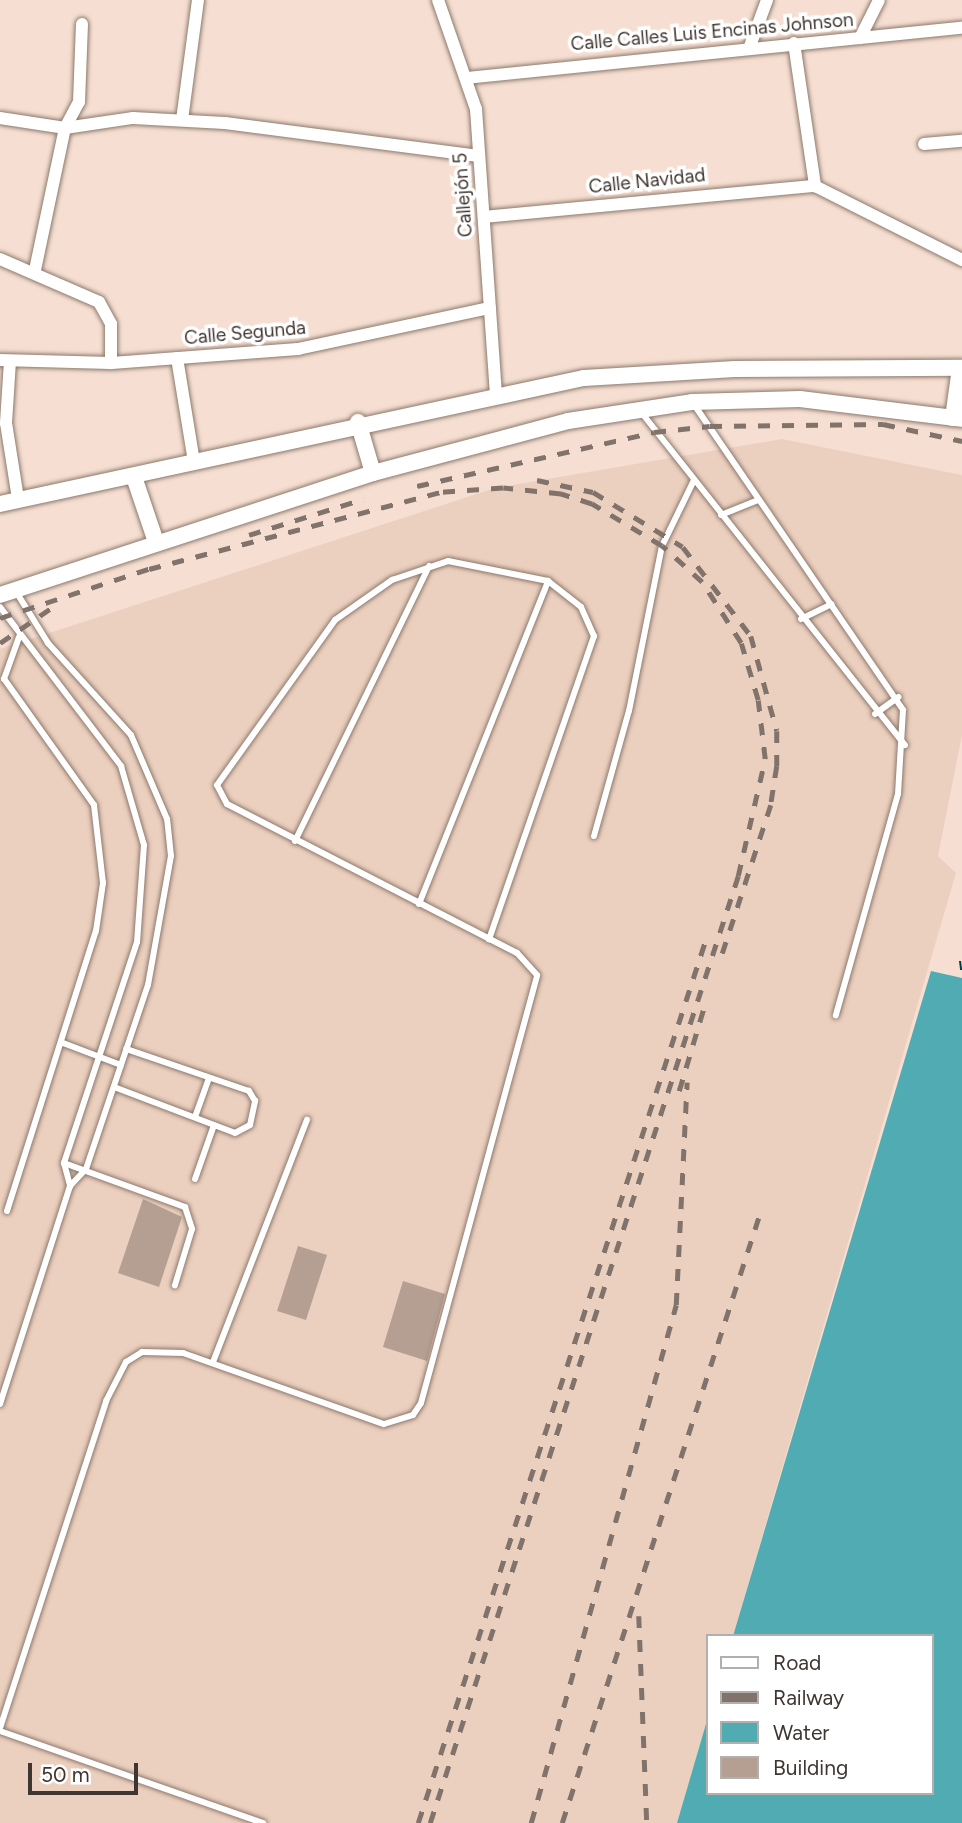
<!DOCTYPE html>
<meta charset="utf-8">
<style>
body{margin:0}
#map{position:relative;width:962px;height:1823px;overflow:hidden;background:#f6dfd2;font-family:Figtree,sans-serif}
div>[style]{position:absolute}
[style*='--x']{left:calc(var(--x)*1px);top:calc(var(--y)*1px);width:calc(var(--w)*1px);rotate:calc(var(--a)*1deg)}
.built>*{inset:0;background:#ecd0bf}
.water>*{inset:0;background:#50acb2}
.ferry>*{height:2px;margin-top:-1px;transform-origin:0;background:repeating-linear-gradient(90deg,#093639 0 9px,transparent 0 16px)}
.building>*{inset:0;background:#b59f93}
.roads{filter:drop-shadow(0 0 2px #8d796d) drop-shadow(0 0 2px #8d796d)}
.service>*{height:6px;margin:-3px;padding:0 3px;transform-origin:3px;border-radius:3px;background:#fff}
.minor>*{height:12px;margin:-6px;padding:0 6px;transform-origin:6px;border-radius:6px;background:#fff}
.secondary>*{height:16px;margin:-8px;padding:0 8px;transform-origin:8px;border-radius:8px;background:#fff}
.rail>*{height:4.5px;margin-top:-2.25px;transform-origin:0;background:repeating-linear-gradient(90deg,#81736b 0 12px,transparent 0 24px)}
span{translate:-50% -50%;white-space:nowrap;text-align:center;line-height:1.15;-webkit-text-stroke:7px #fff;paint-order:stroke}
.street-label{font-size:19px;color:#3f3631}
.legend{position:absolute;left:706px;top:1634px;width:228px;height:161px;box-sizing:border-box;background:#fff;border:2px solid #b2afad;margin:0;padding:9px 12px;list-style:none;font-size:21px;color:#3f3631}
.legend li{display:flex;align-items:center;gap:14px;height:35px}
.legend b{width:35px;border:2px solid #b2afad}
.scale{position:absolute;left:28px;top:1763px;width:110px;height:32px;box-sizing:border-box;border:4px solid #3f3631;border-top:0;padding-left:9px;font-size:21px;line-height:24px;white-space:nowrap;color:#3f3631;-webkit-text-stroke:5px #fff;paint-order:stroke}
</style>
<div id="map">
<div class="built">
<div style="clip-path:polygon(782px 439px,962px 475px,962px 735px,938px 856px,956px 873px,733px 1636px,708px 1636px,708px 1717px,677px 1823px,0 1823px,0 649px,495px 488px)"></div>
</div>
<div class="water">
<div style="clip-path:polygon(931px 971px,962px 978px,962px 1823px,677px 1823px,708px 1717px,708px 1793px,932px 1793px,932px 1636px,733px 1636px)"></div>
</div>
<div class="ferry">
<div style="--x:960;--y:961;--w:16;--a:83"></div>
</div>
<div class="building">
<div style="clip-path:polygon(143px 1199px,182px 1217px,159px 1287px,118px 1273px)"></div>
<div style="clip-path:polygon(298px 1246px,327px 1255px,306px 1320px,277px 1311px)"></div>
<div style="clip-path:polygon(403px 1281px,445px 1294px,427px 1361px,383px 1347px)"></div>
</div>
<div class="roads">
<div class="service">
<div style="--x:695;--y:406;--w:368;--a:55.6"></div>
<div style="--x:903;--y:710;--w:84;--a:93.4"></div>
<div style="--x:898;--y:794;--w:230;--a:105.7"></div>
<div style="--x:641;--y:412;--w:425;--a:51.6"></div>
<div style="--x:721;--y:515;--w:40;--a:-22"></div>
<div style="--x:0;--y:607;--w:200;--a:52.7"></div>
<div style="--x:121;--y:766;--w:82;--a:73.8"></div>
<div style="--x:144;--y:845;--w:97;--a:94.1"></div>
<div style="--x:137;--y:942;--w:233;--a:108.3"></div>
<div style="--x:64;--y:1163;--w:24;--a:75"></div>
<div style="--x:801;--y:619;--w:34;--a:-26"></div>
<div style="--x:875;--y:714;--w:29;--a:-36"></div>
<div style="--x:594;--y:836;--w:130;--a:-74.4"></div>
<div style="--x:629;--y:711;--w:168;--a:-78.7"></div>
<div style="--x:662;--y:546;--w:73;--a:-64.1"></div>
<div style="--x:295;--y:841;--w:306;--a:-64"></div>
<div style="--x:419;--y:904;--w:348;--a:-68.2"></div>
<div style="--x:63;--y:1043;--w:62;--a:20.8"></div>
<div style="--x:114;--y:1087;--w:129;--a:20.8"></div>
<div style="--x:235;--y:1133;--w:17;--a:-28"></div>
<div style="--x:250;--y:1125;--w:25;--a:-78"></div>
<div style="--x:255;--y:1101;--w:12;--a:-121"></div>
<div style="--x:249;--y:1091;--w:130;--a:-161.1"></div>
<div style="--x:195;--y:1117;--w:41;--a:-70.3"></div>
<div style="--x:64;--y:1163;--w:129;--a:20"></div>
<div style="--x:185;--y:1207;--w:23;--a:72"></div>
<div style="--x:192;--y:1229;--w:59;--a:106.9"></div>
<div style="--x:195;--y:1179;--w:57;--a:-70.6"></div>
<div style="--x:7;--y:1211;--w:294;--a:-72.4"></div>
<div style="--x:96;--y:931;--w:49;--a:-81.7"></div>
<div style="--x:103;--y:883;--w:79;--a:-96.6"></div>
<div style="--x:94;--y:805;--w:155;--a:-125.5"></div>
<div style="--x:4;--y:679;--w:45;--a:-70.3"></div>
<div style="--x:213;--y:1362;--w:260;--a:-68.8"></div>
<div style="--x:0;--y:1404;--w:229;--a:-72.2"></div>
<div style="--x:70;--y:1186;--w:23;--a:-47"></div>
<div style="--x:86;--y:1169;--w:194;--a:-71.4"></div>
<div style="--x:148;--y:985;--w:131;--a:-79.9"></div>
<div style="--x:171;--y:856;--w:37;--a:-96"></div>
<div style="--x:167;--y:819;--w:91;--a:-113.2"></div>
<div style="--x:131;--y:735;--w:124;--a:-132.1"></div>
<div style="--x:48;--y:643;--w:62;--a:-121.9"></div>
<div style="--x:0;--y:1728;--w:344;--a:-72"></div>
<div style="--x:106;--y:1401;--w:44;--a:-62.9"></div>
<div style="--x:126;--y:1362;--w:19;--a:-32"></div>
<div style="--x:142;--y:1352;--w:41;--a:1.4"></div>
<div style="--x:183;--y:1353;--w:213;--a:19.5"></div>
<div style="--x:384;--y:1424;--w:30;--a:-17"></div>
<div style="--x:413;--y:1415;--w:14;--a:-56"></div>
<div style="--x:421;--y:1403;--w:443;--a:-74.8"></div>
<div style="--x:537;--y:975;--w:30;--a:-132"></div>
<div style="--x:517;--y:953;--w:326;--a:-152.8"></div>
<div style="--x:227;--y:804;--w:21;--a:-118"></div>
<div style="--x:217;--y:785;--w:203;--a:-54.4"></div>
<div style="--x:335;--y:620;--w:70;--a:-35.1"></div>
<div style="--x:392;--y:580;--w:59;--a:-18.7"></div>
<div style="--x:448;--y:561;--w:102;--a:11.3"></div>
<div style="--x:548;--y:581;--w:42;--a:38.2"></div>
<div style="--x:581;--y:607;--w:32;--a:66"></div>
<div style="--x:594;--y:636;--w:321;--a:109.1"></div>
<div style="--x:0;--y:1731;--w:279;--a:19.3"></div>
</div>
<div class="minor">
<div style="--x:438;--y:0;--w:115;--a:70.8"></div>
<div style="--x:476;--y:109;--w:286;--a:86"></div>
<div style="--x:860;--y:38;--w:42;--a:-63.4"></div>
<div style="--x:794;--y:43;--w:145;--a:81.6"></div>
<div style="--x:815;--y:186;--w:165;--a:26.7"></div>
<div style="--x:750;--y:46;--w:49;--a:-69.7"></div>
<div style="--x:466;--y:78;--w:499;--a:-5.8"></div>
<div style="--x:0;--y:118;--w:66;--a:8.7"></div>
<div style="--x:65;--y:128;--w:69;--a:-8.4"></div>
<div style="--x:133;--y:118;--w:92;--a:3.1"></div>
<div style="--x:225;--y:123;--w:256;--a:7.4"></div>
<div style="--x:182;--y:120;--w:121;--a:-82.4"></div>
<div style="--x:924;--y:144;--w:38;--a:-5"></div>
<div style="--x:484;--y:217;--w:332;--a:-5.4"></div>
<div style="--x:0;--y:259;--w:108;--a:23.5"></div>
<div style="--x:99;--y:302;--w:25;--a:61"></div>
<div style="--x:111;--y:324;--w:39;--a:90"></div>
<div style="--x:35;--y:270;--w:145;--a:-78.1"></div>
<div style="--x:65;--y:128;--w:30;--a:-62"></div>
<div style="--x:79;--y:102;--w:78;--a:-87.8"></div>
<div style="--x:177;--y:358;--w:105;--a:80.7"></div>
<div style="--x:0;--y:360;--w:111;--a:1.5"></div>
<div style="--x:111;--y:363;--w:188;--a:-4.3"></div>
<div style="--x:298;--y:349;--w:196;--a:-12.1"></div>
<div style="--x:10;--y:361;--w:62;--a:93.7"></div>
<div style="--x:6;--y:423;--w:77;--a:81"></div>
</div>
<div class="secondary">
<div style="--x:953;--y:418;--w:50;--a:-82"></div>
<div style="--x:358;--y:422;--w:53;--a:73.6"></div>
<div style="--x:134;--y:477;--w:69;--a:71.3"></div>
<div style="--x:0;--y:504;--w:597;--a:-12.18"></div>
<div style="--x:584;--y:378;--w:151;--a:-3.4"></div>
<div style="--x:735;--y:369;--w:227;--a:-0.3"></div>
<div style="--x:0;--y:595;--w:392;--a:-18.1"></div>
<div style="--x:373;--y:473;--w:202;--a:-14.9"></div>
<div style="--x:568;--y:421;--w:125;--a:-8.7"></div>
<div style="--x:692;--y:402;--w:108;--a:-1.6"></div>
<div style="--x:800;--y:399;--w:163;--a:7"></div>
</div>
</div>
<div class="rail">
<div style="--x:537;--y:480;--w:57;--a:12.1"></div>
<div style="--x:593;--y:492;--w:105;--a:31.4"></div>
<div style="--x:683;--y:547;--w:112;--a:52.6"></div>
<div style="--x:751;--y:636;--w:98;--a:74.7"></div>
<div style="--x:777;--y:731;--w:35;--a:90"></div>
<div style="--x:777;--y:766;--w:39;--a:99"></div>
<div style="--x:771;--y:805;--w:167;--a:108.1"></div>
<div style="--x:417;--y:486;--w:243;--a:-12.8"></div>
<div style="--x:654;--y:432;--w:56;--a:-6.1"></div>
<div style="--x:710;--y:426;--w:173;--a:-0.7"></div>
<div style="--x:883;--y:424;--w:81;--a:12.1"></div>
<div style="--x:249;--y:535;--w:120;--a:-17.5"></div>
<div style="--x:149;--y:569;--w:301;--a:-14.8"></div>
<div style="--x:0;--y:618;--w:165;--a:-18.3"></div>
<div style="--x:0;--y:643;--w:65;--a:-34.4"></div>
<div style="--x:679;--y:1091;--w:88;--a:-73.4"></div>
<div style="--x:639;--y:1616;--w:207;--a:87.8"></div>
<div style="--x:418;--y:1823;--w:927;--a:-71.96"></div>
<div style="--x:430;--y:1823;--w:996;--a:-71.98"></div>
<div style="--x:738;--y:876;--w:120;--a:-77"></div>
<div style="--x:765;--y:759;--w:59;--a:-96.8"></div>
<div style="--x:758;--y:700;--w:59;--a:-106.6"></div>
<div style="--x:741;--y:643;--w:72;--a:-122.6"></div>
<div style="--x:702;--y:582;--w:54;--a:-138"></div>
<div style="--x:662;--y:546;--w:82;--a:-149"></div>
<div style="--x:592;--y:504;--w:33;--a:-162"></div>
<div style="--x:561;--y:494;--w:58;--a:-174.1"></div>
<div style="--x:503;--y:488;--w:72;--a:176"></div>
<div style="--x:531;--y:1823;--w:538;--a:-74.36"></div>
<div style="--x:676;--y:1305;--w:223;--a:-87.2"></div>
<div style="--x:562;--y:1823;--w:644;--a:-72.01"></div>
</div>
<div class="street-label">
<span style="left:712px;top:32px;rotate:-5deg">Calle Calles Luis Encinas Johnson</span>
<span style="left:647px;top:181px;rotate:-6deg">Calle Navidad</span>
<span style="left:463px;top:195px;rotate:-94deg">Callejón 5</span>
<span style="left:245px;top:333px;rotate:-5deg">Calle Segunda</span>
</div>
<ul class="legend">
<li><b style="height:9px;background:#fff"></b>Road</li>
<li><b style="height:9px;background:#81736b"></b>Railway</li>
<li><b style="height:19px;background:#50acb2"></b>Water</li>
<li><b style="height:19px;background:#b59f93"></b>Building</li>
</ul>
<div class="scale">50 m</div>
</div>
